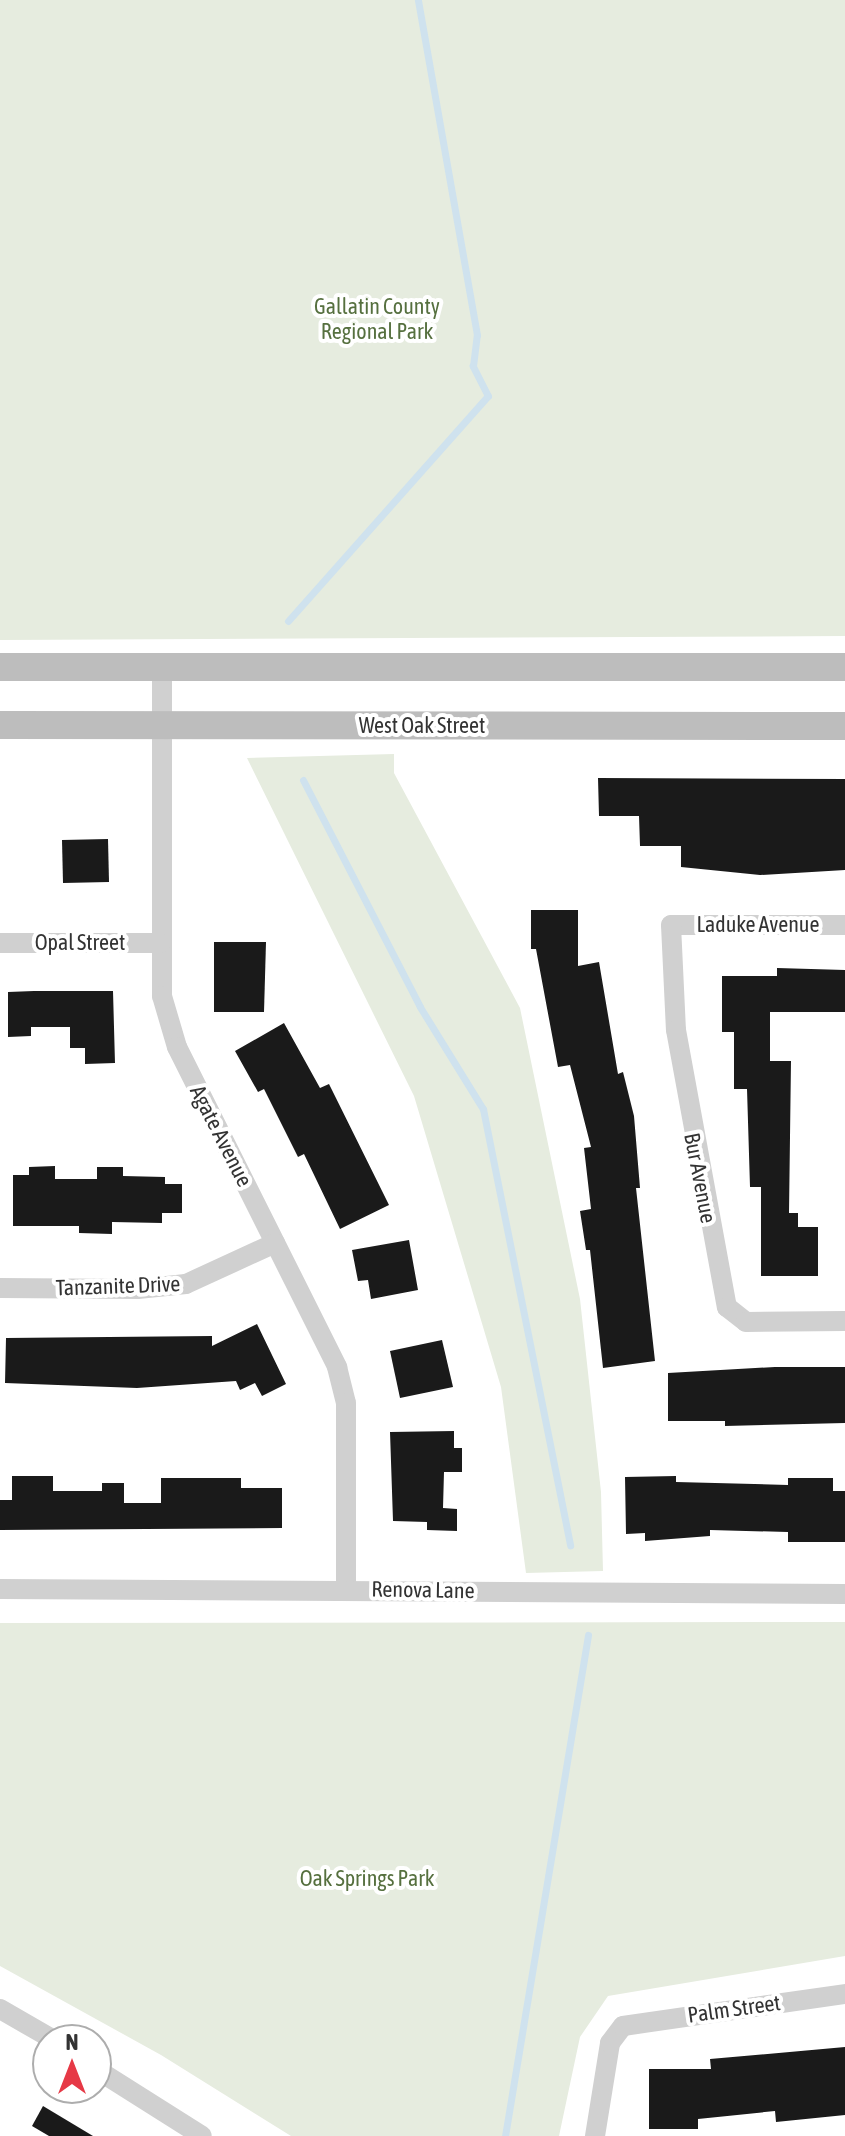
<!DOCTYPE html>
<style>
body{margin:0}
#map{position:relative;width:845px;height:2136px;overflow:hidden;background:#fff;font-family:"Asap Condensed",sans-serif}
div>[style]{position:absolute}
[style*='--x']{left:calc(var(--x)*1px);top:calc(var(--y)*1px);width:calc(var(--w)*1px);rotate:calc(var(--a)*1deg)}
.green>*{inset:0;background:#e6ecdf}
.stream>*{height:7px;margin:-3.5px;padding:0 3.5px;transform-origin:3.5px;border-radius:3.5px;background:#cfe2ee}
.building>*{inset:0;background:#1a1a1a}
.street>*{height:20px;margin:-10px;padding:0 10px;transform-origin:10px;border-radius:10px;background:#d0d0d0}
.secondary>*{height:28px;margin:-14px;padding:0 14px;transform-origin:14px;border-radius:14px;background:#bdbdbd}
span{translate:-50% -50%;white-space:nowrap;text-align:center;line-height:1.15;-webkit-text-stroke:8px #fff;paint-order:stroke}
.park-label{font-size:22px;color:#56703f}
.street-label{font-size:22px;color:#333}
.north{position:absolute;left:32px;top:2024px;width:80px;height:80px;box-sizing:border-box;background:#fff;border:2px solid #adadad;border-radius:50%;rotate:0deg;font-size:22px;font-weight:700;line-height:32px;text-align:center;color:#333}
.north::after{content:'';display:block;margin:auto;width:28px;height:36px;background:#e63946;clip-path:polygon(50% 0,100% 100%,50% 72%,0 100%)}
</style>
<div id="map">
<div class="green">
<div style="clip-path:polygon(0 0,845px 0,845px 636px,0 640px)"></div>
<div style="clip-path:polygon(394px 754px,394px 773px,520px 1008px,580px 1299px,601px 1492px,603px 1571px,526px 1573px,501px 1387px,414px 1096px,247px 758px)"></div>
<div style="clip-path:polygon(845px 1622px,845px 1956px,608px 1996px,580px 2037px,559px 2136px,291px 2136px,161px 2055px,0 1966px,0 1623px)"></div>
</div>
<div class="stream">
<div style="--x:288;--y:621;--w:301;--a:-48.4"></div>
<div style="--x:488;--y:396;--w:34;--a:-117"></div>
<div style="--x:473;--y:366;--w:31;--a:-83"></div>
<div style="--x:477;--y:335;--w:340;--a:-100"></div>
<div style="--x:303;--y:780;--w:255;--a:62.7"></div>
<div style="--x:420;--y:1007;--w:120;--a:58.3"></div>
<div style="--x:483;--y:1109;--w:445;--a:78.7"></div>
<div style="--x:505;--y:2136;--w:508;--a:-80.59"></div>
</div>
<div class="building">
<div style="clip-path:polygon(598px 778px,845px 779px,845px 870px,760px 875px,681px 867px,681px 846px,640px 846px,639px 816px,599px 816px)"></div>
<div style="clip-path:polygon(108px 839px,109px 882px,63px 883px,62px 840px)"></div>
<div style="clip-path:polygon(531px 910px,578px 910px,578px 966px,599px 962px,618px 1074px,623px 1072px,634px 1116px,640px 1188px,636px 1188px,655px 1361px,603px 1368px,590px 1250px,586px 1250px,580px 1211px,591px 1209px,584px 1148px,591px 1147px,570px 1065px,558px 1067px,536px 949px,531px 949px)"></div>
<div style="clip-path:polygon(214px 942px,266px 942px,264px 1012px,214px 1012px)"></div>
<div style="clip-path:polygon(777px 968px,845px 970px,845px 1012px,770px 1012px,770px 1061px,791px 1061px,789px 1213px,798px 1213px,798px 1227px,818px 1227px,818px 1276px,761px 1276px,761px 1187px,750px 1187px,747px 1089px,734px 1089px,734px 1032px,722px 1032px,722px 976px,777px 976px)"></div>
<div style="clip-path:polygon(34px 991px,113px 991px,115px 1063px,85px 1064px,85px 1048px,70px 1048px,70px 1027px,31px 1027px,31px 1036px,8px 1037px,8px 992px)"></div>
<div style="clip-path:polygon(284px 1023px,320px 1088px,329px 1084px,389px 1205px,340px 1229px,304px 1154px,298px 1157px,264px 1089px,258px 1092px,235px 1051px)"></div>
<div style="clip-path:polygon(55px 1166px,55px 1179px,97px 1179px,97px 1167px,123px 1167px,123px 1176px,165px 1177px,165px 1184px,182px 1184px,182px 1213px,162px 1213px,162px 1223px,112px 1222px,112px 1234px,79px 1233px,79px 1226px,13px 1226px,13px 1175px,29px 1175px,29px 1167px)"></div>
<div style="clip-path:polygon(409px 1240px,418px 1290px,371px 1299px,368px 1280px,358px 1281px,352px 1250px)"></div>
<div style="clip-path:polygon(257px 1324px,286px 1384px,262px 1396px,255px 1383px,240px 1390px,236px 1381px,137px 1388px,5px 1383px,6px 1338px,212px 1336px,212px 1346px)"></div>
<div style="clip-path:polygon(442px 1340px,453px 1387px,400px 1398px,390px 1351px)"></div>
<div style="clip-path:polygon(775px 1367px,845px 1367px,845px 1423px,725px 1426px,725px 1421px,668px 1421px,668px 1373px)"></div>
<div style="clip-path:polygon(454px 1431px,454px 1448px,462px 1448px,462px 1472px,444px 1472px,443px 1508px,457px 1509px,457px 1531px,427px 1530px,427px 1522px,393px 1521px,390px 1432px)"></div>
<div style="clip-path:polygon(12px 1476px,53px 1476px,53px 1491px,102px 1491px,102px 1483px,124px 1483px,124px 1503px,161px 1503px,161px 1478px,241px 1478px,241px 1488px,282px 1488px,282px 1528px,0 1530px,0 1500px,12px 1500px)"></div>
<div style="clip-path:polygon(676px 1476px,676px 1482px,788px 1485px,788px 1478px,833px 1478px,833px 1491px,845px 1491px,845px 1542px,788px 1542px,788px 1532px,710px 1530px,710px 1536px,645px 1541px,645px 1533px,626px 1534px,625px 1477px)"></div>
<div style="clip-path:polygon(845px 2047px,845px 2115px,776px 2122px,775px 2111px,698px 2119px,698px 2129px,649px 2129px,649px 2069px,711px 2069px,710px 2059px)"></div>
<div style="clip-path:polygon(43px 2106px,93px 2136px,49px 2136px,32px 2126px)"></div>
</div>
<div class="street">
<div style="--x:162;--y:667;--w:329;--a:90"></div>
<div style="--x:162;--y:996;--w:53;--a:73.6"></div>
<div style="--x:177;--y:1047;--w:358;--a:63.4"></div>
<div style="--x:337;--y:1367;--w:37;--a:76"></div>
<div style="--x:346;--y:1403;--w:186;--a:90"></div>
<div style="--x:845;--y:925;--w:174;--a:180"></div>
<div style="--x:671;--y:925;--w:105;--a:87.3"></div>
<div style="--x:676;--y:1030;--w:282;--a:79.6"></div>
<div style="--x:727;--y:1307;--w:24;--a:38"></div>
<div style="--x:746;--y:1322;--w:99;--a:-0.6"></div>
<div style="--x:0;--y:943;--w:160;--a:0"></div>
<div style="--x:0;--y:1288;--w:138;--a:0.4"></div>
<div style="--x:138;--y:1289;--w:48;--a:-5.9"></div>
<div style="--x:186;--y:1284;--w:98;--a:-24.7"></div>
<div style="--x:0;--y:1589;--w:845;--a:0.34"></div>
<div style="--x:0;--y:2009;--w:62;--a:29.9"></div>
<div style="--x:96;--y:2069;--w:125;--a:32.3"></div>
<div style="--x:595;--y:2136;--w:94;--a:-80.8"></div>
<div style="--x:610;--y:2043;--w:21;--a:-53"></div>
<div style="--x:623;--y:2026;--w:224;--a:-8.2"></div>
</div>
<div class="secondary">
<div style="--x:0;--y:667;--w:845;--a:0"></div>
<div style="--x:0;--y:725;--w:845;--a:0.07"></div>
</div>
<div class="park-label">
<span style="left:377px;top:319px">Gallatin County<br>Regional Park</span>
<span style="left:367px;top:1879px">Oak Springs Park</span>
</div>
<div class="street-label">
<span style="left:422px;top:726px">West Oak Street</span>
<span style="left:758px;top:925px">Laduke Avenue</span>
<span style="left:80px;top:943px">Opal Street</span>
<span style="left:221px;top:1136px;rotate:63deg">Agate Avenue</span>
<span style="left:700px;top:1178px;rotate:79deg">Bur Avenue</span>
<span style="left:118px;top:1286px;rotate:-2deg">Tanzanite Drive</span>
<span style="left:423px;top:1590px;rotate:1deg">Renova Lane</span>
<span style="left:734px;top:2009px;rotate:-8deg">Palm Street</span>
</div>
<div class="north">N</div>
</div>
